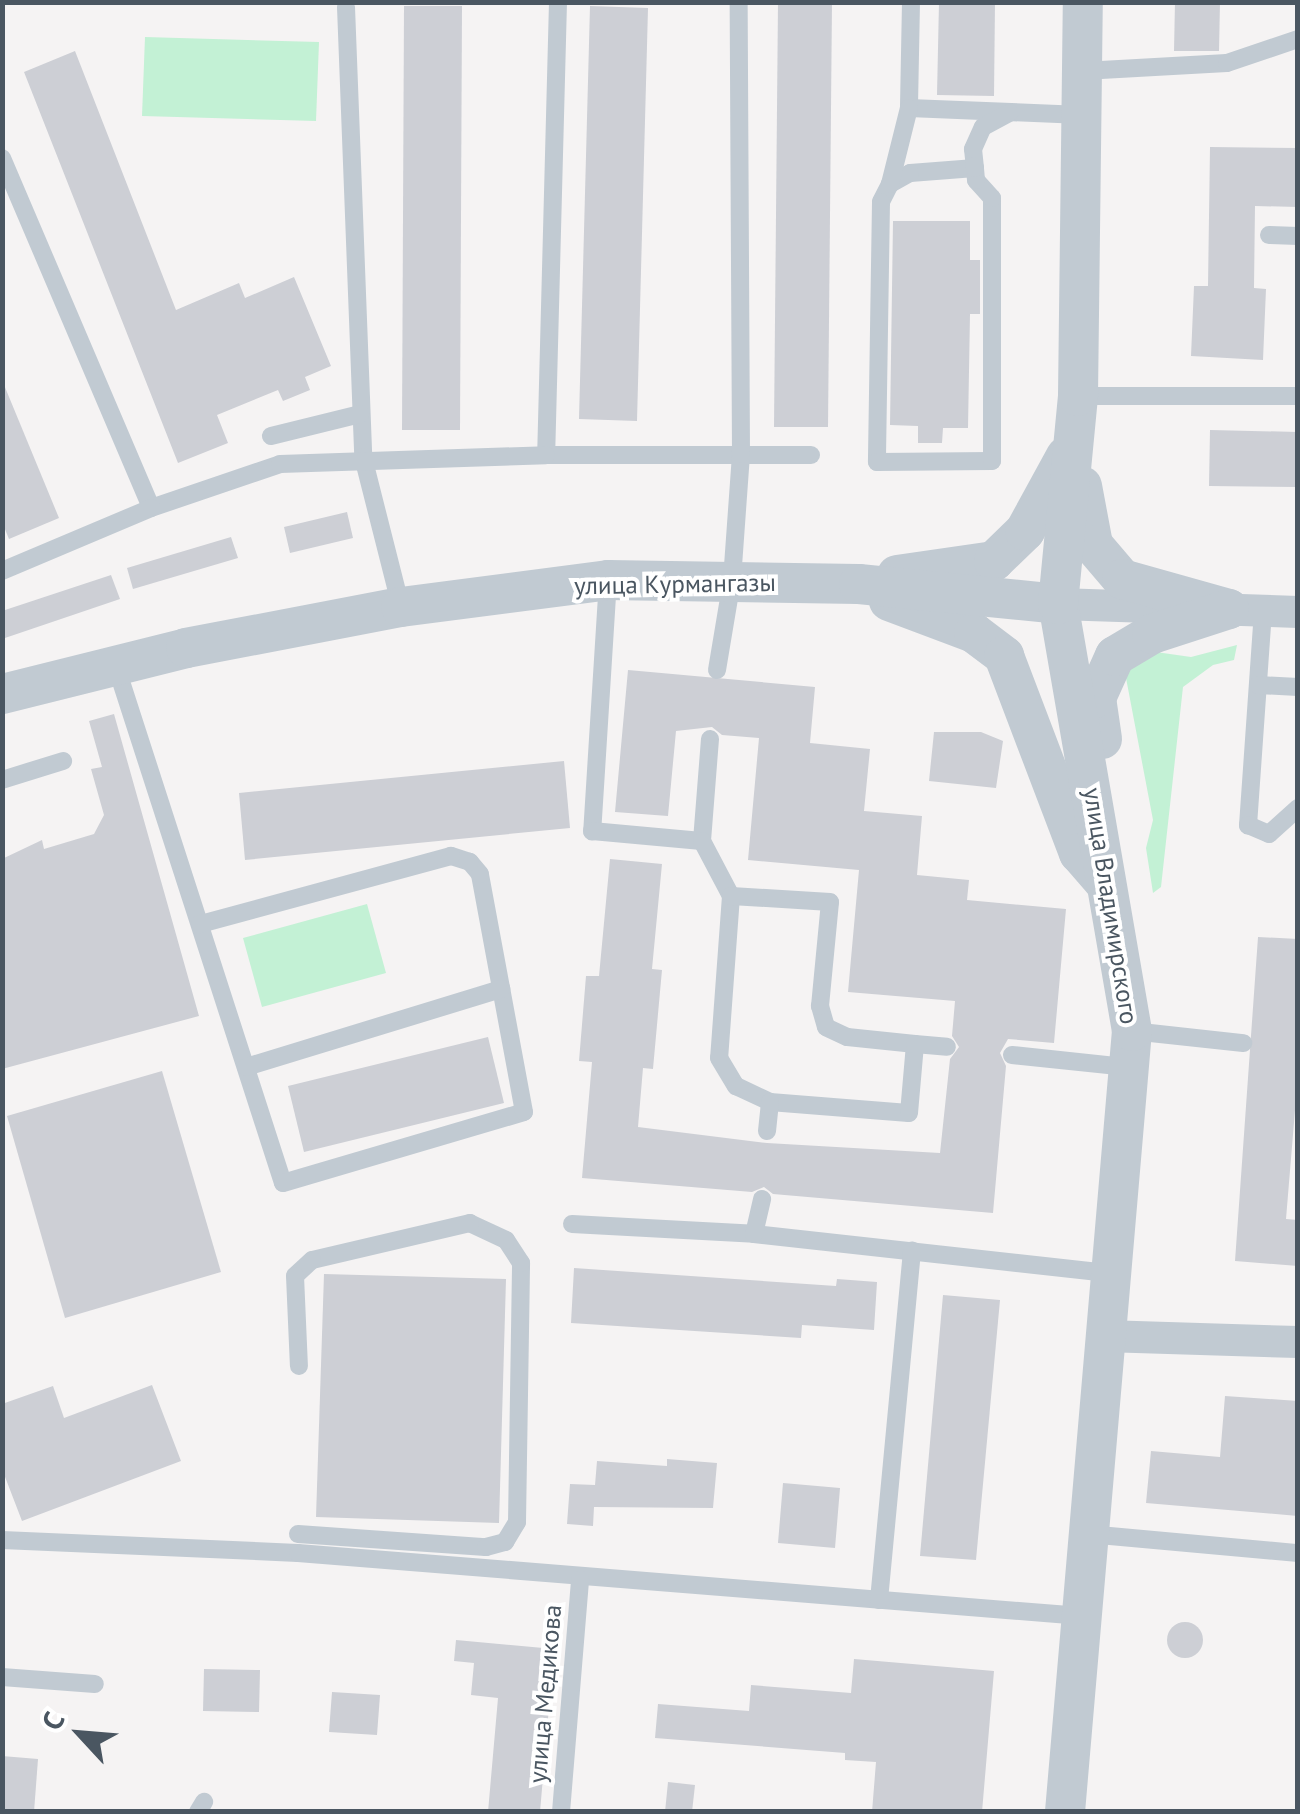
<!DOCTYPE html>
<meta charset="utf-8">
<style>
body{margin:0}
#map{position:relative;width:1300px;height:1814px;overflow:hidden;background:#f5f3f3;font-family:"PT Sans",sans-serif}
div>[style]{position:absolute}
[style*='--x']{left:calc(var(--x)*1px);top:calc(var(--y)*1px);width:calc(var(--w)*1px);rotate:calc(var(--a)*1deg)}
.green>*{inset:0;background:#c3f1d5}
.building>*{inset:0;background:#cdcfd5}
.round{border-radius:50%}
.service>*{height:18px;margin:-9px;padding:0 9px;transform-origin:9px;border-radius:9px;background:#c1cad2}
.minor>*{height:32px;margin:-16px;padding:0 16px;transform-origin:16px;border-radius:16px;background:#c1cad2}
.tertiary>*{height:40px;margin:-20px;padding:0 20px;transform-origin:20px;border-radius:20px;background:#c1cad2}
span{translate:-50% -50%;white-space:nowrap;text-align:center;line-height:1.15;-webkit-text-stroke:8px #fff;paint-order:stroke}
.street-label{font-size:25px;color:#4a5661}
.frame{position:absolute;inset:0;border:5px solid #4a5661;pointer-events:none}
.north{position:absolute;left:30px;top:1684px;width:100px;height:100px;-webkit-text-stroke:8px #fff;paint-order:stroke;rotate:296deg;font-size:28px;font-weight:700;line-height:40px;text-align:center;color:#4a5661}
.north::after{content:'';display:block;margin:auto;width:35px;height:45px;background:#4a5661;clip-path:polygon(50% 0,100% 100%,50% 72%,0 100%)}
</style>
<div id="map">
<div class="green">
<div style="clip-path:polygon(145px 37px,319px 42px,316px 121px,142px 116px)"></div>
<div style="clip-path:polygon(1237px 645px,1234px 660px,1213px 665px,1183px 687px,1161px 887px,1153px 893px,1146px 848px,1153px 820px,1126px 678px,1130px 665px,1156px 652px,1191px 657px)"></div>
<div style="clip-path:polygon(367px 904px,386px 973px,262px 1007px,243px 938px)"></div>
</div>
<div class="building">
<div style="clip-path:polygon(778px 2px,832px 2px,828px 427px,774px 427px)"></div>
<div style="clip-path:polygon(939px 2px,995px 2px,994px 96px,937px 95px)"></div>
<div style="clip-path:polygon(1175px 2px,1220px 2px,1219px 51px,1174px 51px)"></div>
<div style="clip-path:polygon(404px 6px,462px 6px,460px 430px,402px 430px)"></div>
<div style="clip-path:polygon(590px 6px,648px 8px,637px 421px,579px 419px)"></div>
<div style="clip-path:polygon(75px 51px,176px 310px,239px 283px,245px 298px,294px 277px,331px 366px,305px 377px,310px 390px,283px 401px,278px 390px,217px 415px,228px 443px,178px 463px,24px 72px)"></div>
<div style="clip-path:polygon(1210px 147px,1298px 148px,1298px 207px,1255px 206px,1254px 288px,1266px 289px,1263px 360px,1191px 356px,1194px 286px,1208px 286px)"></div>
<div style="clip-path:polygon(893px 221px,970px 221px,970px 260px,980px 260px,980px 314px,970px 314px,968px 428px,943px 428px,942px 443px,918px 443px,918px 426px,890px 425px)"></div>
<div style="clip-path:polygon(2px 380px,59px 518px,9px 539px,2px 522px)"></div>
<div style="clip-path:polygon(1210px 430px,1298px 432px,1298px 487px,1209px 486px)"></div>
<div style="clip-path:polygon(347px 512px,353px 538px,290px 553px,284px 527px)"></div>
<div style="clip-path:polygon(231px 537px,238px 558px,133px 589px,127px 568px)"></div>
<div style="clip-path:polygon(111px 575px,120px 599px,2px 639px,2px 611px)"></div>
<div style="clip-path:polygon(628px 670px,815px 687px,810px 743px,870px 749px,864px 811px,922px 816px,917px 875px,969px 880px,967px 900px,1066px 909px,1054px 1043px,1008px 1039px,1000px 1053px,1006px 1066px,993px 1213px,773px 1194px,764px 1187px,752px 1192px,582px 1178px,592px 1062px,579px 1061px,586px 976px,599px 976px,610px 859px,662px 864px,652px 969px,662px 970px,653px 1069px,643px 1068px,638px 1127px,767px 1143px,940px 1153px,950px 1059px,959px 1047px,952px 1036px,955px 1001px,848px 992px,859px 870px,748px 860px,759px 738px,722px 735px,712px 727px,676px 731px,668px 816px,615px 812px)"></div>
<div style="clip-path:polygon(114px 714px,199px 1016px,2px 1069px,2px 859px,42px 840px,44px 849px,94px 834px,104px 815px,91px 769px,102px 767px,89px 721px)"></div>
<div style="clip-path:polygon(934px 732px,981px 732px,1003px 741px,996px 788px,929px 781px)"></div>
<div style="clip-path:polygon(564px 761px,570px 828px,245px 860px,239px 793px)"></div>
<div style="clip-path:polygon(1258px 937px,1298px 939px,1298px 1074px,1286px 1219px,1298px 1220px,1298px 1266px,1235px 1261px)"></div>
<div style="clip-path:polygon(488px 1037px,504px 1103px,304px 1152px,288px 1086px)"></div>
<div style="clip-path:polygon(162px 1071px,221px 1272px,65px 1318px,7px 1116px)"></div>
<div style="clip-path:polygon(574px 1268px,836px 1286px,837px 1279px,877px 1282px,874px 1330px,802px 1325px,801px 1338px,571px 1323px)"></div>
<div style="clip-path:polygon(324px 1274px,506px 1279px,499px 1523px,316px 1517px)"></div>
<div style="clip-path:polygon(943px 1295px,1000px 1300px,976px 1560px,920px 1556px)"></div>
<div style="clip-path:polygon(152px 1385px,181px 1461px,22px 1521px,2px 1469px,2px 1404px,53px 1386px,64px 1418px)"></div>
<div style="clip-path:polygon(1225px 1396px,1298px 1401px,1298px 1516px,1146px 1503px,1151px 1451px,1220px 1457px)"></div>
<div style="clip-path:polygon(667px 1459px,717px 1463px,713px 1508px,594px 1507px,593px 1526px,567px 1524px,570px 1484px,595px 1485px,597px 1461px,667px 1466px)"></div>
<div style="clip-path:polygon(783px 1483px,840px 1488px,835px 1548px,778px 1543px)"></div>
<div class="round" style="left:1167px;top:1622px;width:36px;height:36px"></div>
<div style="clip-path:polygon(456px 1640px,554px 1649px,540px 1812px,488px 1812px,498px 1698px,471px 1695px,474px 1663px,454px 1661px)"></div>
<div style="clip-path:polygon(854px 1659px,994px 1671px,982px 1812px,872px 1812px,876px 1762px,845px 1760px,845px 1753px,655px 1738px,658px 1704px,749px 1711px,751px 1685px,851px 1693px)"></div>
<div style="clip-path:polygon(204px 1669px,260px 1670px,259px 1712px,203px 1711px)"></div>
<div style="clip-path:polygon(332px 1692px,380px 1695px,377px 1735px,329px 1732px)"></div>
<div style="clip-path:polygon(2px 1756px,38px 1759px,34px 1812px,2px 1812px)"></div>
<div style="clip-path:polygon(668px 1782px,695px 1785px,692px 1812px,665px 1812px)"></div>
</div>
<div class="service">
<div style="--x:558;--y:2;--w:453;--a:91.5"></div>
<div style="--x:546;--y:455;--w:265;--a:0"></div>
<div style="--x:911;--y:2;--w:106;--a:91.1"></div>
<div style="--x:909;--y:108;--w:173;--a:2.3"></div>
<div style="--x:346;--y:7;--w:450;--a:87.8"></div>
<div style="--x:363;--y:457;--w:155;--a:75.8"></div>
<div style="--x:1083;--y:71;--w:144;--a:-3.2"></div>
<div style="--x:1227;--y:63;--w:75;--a:-18.7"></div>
<div style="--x:2;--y:158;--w:380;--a:66.9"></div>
<div style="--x:151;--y:508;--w:136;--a:-18.8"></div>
<div style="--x:280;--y:464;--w:266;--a:-1.9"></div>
<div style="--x:975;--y:168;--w:65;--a:175.6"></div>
<div style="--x:910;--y:173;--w:23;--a:151"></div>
<div style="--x:890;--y:184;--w:20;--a:117"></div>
<div style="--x:881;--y:202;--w:260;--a:90.9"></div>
<div style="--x:877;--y:462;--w:115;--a:-0.5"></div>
<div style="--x:992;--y:461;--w:263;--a:-90"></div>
<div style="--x:992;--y:198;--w:24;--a:-132"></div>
<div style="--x:976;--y:180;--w:12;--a:-95"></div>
<div style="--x:975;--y:168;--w:19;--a:-96"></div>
<div style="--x:973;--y:149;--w:24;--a:-66"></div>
<div style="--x:983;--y:127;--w:30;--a:-28"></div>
<div style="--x:890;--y:184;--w:78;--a:-76"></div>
<div style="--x:1269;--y:235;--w:29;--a:2"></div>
<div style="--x:1078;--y:396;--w:220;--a:0"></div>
<div style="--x:271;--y:436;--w:92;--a:-13.9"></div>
<div style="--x:2;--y:571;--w:162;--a:-22.9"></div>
<div style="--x:608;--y:580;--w:252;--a:93.6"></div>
<div style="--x:592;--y:831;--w:110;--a:5.2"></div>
<div style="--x:1263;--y:611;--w:215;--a:94"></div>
<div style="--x:1248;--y:825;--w:23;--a:23"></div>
<div style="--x:1269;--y:834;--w:39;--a:-42"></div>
<div style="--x:116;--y:666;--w:543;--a:72.1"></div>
<div style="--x:283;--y:1183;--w:251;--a:-16.4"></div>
<div style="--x:524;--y:1112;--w:242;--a:-100.5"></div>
<div style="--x:480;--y:874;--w:16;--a:-130"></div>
<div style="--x:470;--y:862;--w:20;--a:-162"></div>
<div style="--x:451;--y:856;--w:260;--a:164.8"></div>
<div style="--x:717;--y:670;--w:91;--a:-80.5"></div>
<div style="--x:732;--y:580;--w:126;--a:-85.9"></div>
<div style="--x:741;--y:454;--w:452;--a:-90.3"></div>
<div style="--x:1258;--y:685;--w:40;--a:2.9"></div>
<div style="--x:710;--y:739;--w:102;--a:94.5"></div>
<div style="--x:702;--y:841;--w:62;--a:62.2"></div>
<div style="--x:731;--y:896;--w:162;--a:94.2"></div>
<div style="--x:719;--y:1058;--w:33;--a:59"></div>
<div style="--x:736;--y:1086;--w:38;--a:25"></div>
<div style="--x:770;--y:1102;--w:139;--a:4.5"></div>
<div style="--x:909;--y:1113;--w:69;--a:-85"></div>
<div style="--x:915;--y:1044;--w:68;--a:-174.1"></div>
<div style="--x:847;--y:1037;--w:23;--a:-155"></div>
<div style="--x:826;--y:1027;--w:22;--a:-106"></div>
<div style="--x:820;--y:1006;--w:104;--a:-84.5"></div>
<div style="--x:830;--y:902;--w:99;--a:-176.5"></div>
<div style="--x:2;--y:780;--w:64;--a:-17.3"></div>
<div style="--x:1132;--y:1031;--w:112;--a:6.2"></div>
<div style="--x:915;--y:1044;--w:32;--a:5"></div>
<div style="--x:1012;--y:1055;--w:116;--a:6"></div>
<div style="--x:246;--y:1067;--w:267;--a:-17"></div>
<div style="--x:767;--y:1131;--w:29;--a:-84"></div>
<div style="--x:572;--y:1224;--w:182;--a:3.1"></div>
<div style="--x:754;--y:1234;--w:358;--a:6.3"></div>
<div style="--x:754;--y:1234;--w:36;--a:-77"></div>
<div style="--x:298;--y:1534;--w:188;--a:4"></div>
<div style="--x:486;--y:1547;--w:20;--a:-15"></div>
<div style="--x:505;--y:1542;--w:23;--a:-59"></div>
<div style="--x:517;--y:1522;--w:259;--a:-89.1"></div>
<div style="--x:521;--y:1263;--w:27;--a:-123"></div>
<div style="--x:506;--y:1240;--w:40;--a:-155"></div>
<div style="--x:470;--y:1223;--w:162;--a:166.8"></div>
<div style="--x:312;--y:1260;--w:23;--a:137"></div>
<div style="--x:295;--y:1276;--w:90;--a:87.5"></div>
<div style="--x:1088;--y:1534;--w:211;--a:5.2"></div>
<div style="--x:2;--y:1540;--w:296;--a:2.5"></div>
<div style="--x:298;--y:1553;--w:786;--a:4.6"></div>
<div style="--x:879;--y:1600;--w:351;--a:-84.6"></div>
<div style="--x:2;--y:1677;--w:93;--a:4.3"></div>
<div style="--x:198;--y:1812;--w:12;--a:-59"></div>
<div style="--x:561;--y:1812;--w:233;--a:-85.3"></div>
</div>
<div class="minor">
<div style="--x:1058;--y:604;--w:240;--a:1.9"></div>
<div style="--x:1104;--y:1336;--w:194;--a:1.8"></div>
</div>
<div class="tertiary">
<div style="--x:1082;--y:486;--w:60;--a:79.4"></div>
<div style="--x:1093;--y:545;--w:45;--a:49.5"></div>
<div style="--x:1122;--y:579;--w:111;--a:15.7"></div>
<div style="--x:897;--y:575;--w:98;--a:-8.2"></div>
<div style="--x:994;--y:561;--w:43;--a:-44.1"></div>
<div style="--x:1025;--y:531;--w:85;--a:-61.3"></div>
<div style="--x:889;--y:601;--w:91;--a:20.6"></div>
<div style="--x:974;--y:633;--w:38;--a:37"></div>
<div style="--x:1004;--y:656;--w:211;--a:69.2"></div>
<div style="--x:1079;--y:853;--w:37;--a:49"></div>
<div style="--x:2;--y:694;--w:190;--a:-14"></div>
<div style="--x:186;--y:648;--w:219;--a:-10.8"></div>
<div style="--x:401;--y:607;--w:209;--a:-7.4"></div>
<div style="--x:608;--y:580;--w:251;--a:0.9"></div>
<div style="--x:859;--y:584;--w:200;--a:5.7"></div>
<div style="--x:1102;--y:739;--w:41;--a:-98.3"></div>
<div style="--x:1096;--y:698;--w:46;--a:-65.7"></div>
<div style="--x:1115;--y:656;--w:43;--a:-30.7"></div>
<div style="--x:1152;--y:634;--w:81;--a:-18"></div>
<div style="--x:1065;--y:1812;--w:784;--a:-85.1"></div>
<div style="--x:1132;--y:1031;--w:433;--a:-99.8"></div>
<div style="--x:1058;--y:604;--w:209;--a:-84.5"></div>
<div style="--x:1078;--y:396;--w:394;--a:-89.3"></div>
</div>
<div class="street-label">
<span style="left:675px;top:584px;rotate:-1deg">улица Курмангазы</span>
<span style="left:1111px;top:906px;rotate:81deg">улица Владимирского</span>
<span style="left:545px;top:1694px;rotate:-85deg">улица Медикова</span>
</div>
<div class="frame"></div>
<div class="north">С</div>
</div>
